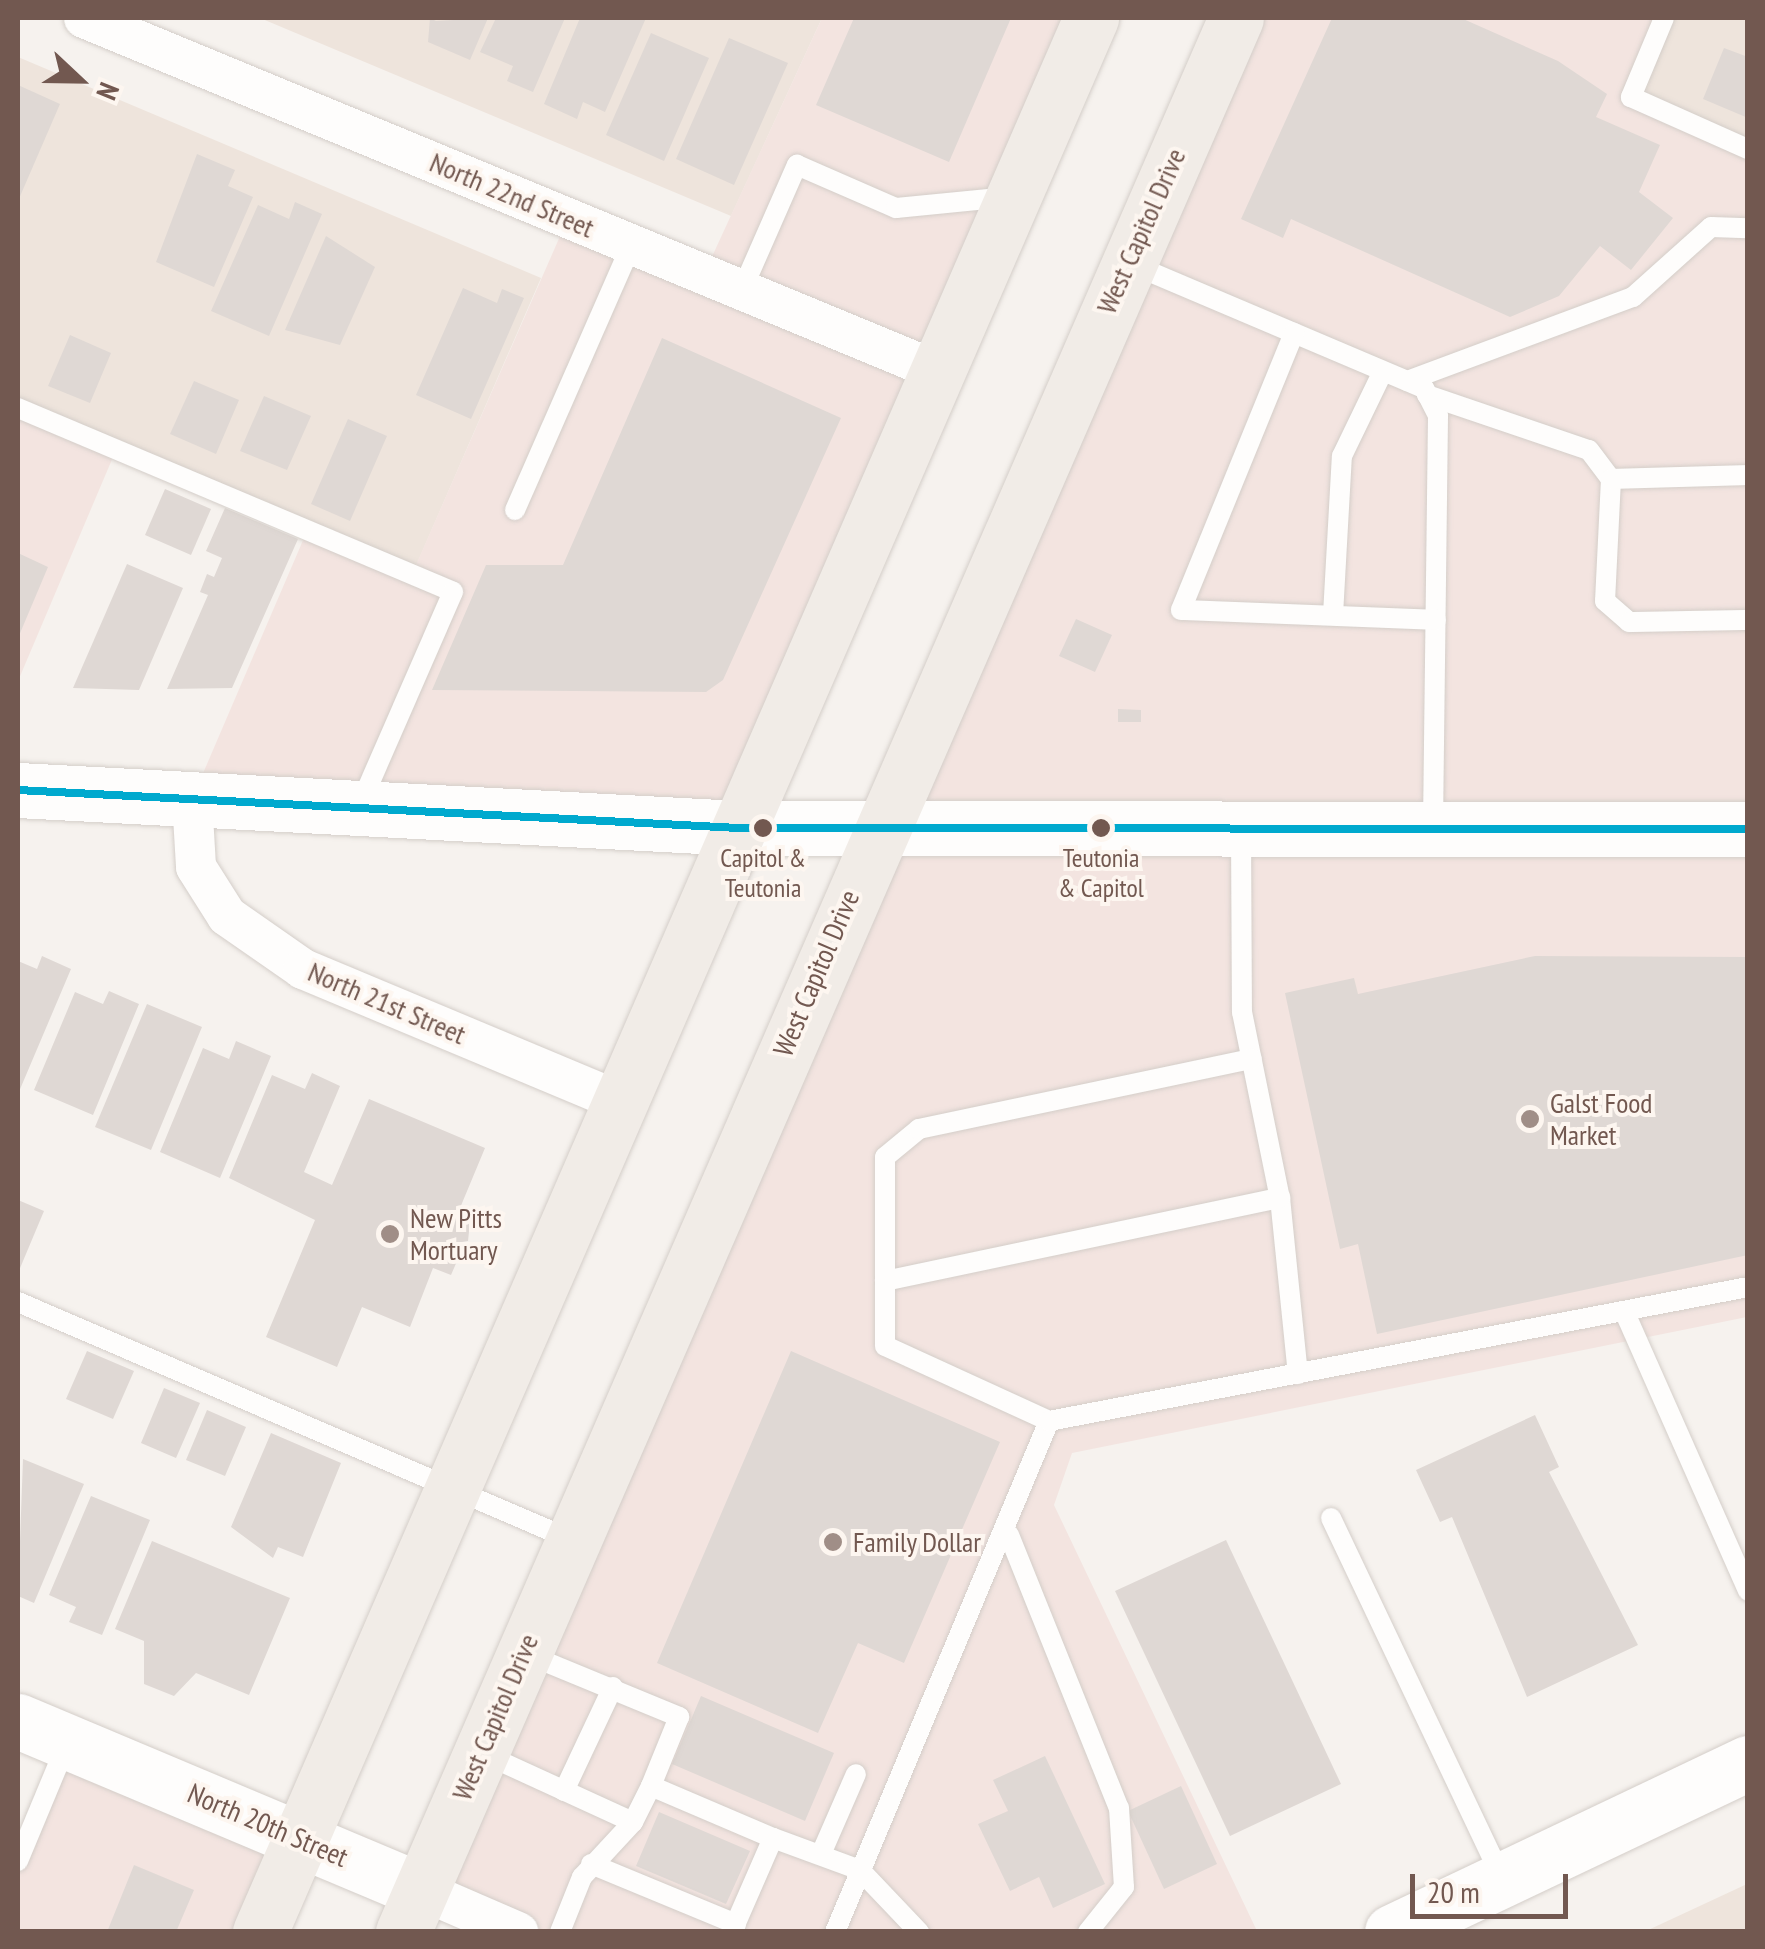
<!DOCTYPE html>
<style>
body{margin:0}
#map{position:relative;width:1765px;height:1949px;overflow:hidden;background:#f6f2ee;font-family:"PT Sans Narrow",sans-serif}
div>[style]{position:absolute}
[style*='--x']{left:calc(var(--x)*1px);top:calc(var(--y)*1px);width:calc(var(--w)*1px);rotate:calc(var(--a)*1deg)}
.residential>*{inset:0;background:#eee4dc}
.commercial>*{inset:0;background:#f3e4e0}
.building>*{inset:0;background:#dfd8d4}
.roads{filter:drop-shadow(0 0 2px #d4cec9) drop-shadow(0 0 2px #d4cec9)}
.lane>*{height:20px;margin:-10px;padding:0 10px;transform-origin:10px;border-radius:10px;background:#fefdfc}
.street>*{height:40px;margin:-20px;padding:0 20px;transform-origin:20px;border-radius:20px;background:#fefdfc}
.secondary>*{height:55px;margin:-27.5px;padding:0 27.5px;transform-origin:27.5px;border-radius:27.5px;background:#fefdfc}
.primary>*{height:55px;margin:-27.5px;padding:0 27.5px;transform-origin:27.5px;border-radius:27.5px;background:#f1ece7}
.bus-1>*{height:8px;margin:-4px;padding:0 4px;transform-origin:4px;border-radius:4px;background:#00a9ce}
.dots>*{width:28px;height:28px;translate:-50% -50%;box-sizing:border-box;border:5px solid #fdf6f0;border-radius:50%}
span{translate:-50% -50%;white-space:nowrap;text-align:center;line-height:1.15;-webkit-text-stroke:8px #fdf6f0;paint-order:stroke}
.bus-label{font-size:26px;color:#725850}
.street-label{font-size:28px;color:#725850}
.poi-label{font-size:28px;color:#725850}
.left{translate:0 -50%;text-align:left}
.frame{position:absolute;inset:0;border:20px solid #725850;pointer-events:none}
.north{position:absolute;left:30px;top:30px;width:100px;height:100px;-webkit-text-stroke:8px #fdf6f0;paint-order:stroke;rotate:112deg;font-size:28px;font-weight:700;line-height:40px;text-align:center;color:#725850}
.north::after{content:'';display:block;margin:auto;width:35px;height:45px;background:#725850;clip-path:polygon(50% 0,100% 100%,50% 72%,0 100%)}
.scale{position:absolute;left:1410px;top:1874px;width:158px;height:45px;box-sizing:border-box;border:5px solid #725850;border-top:0;padding-left:12px;font-size:30px;line-height:35px;white-space:nowrap;color:#725850;-webkit-text-stroke:8px #fdf6f0;paint-order:stroke}
</style>
<div id="map">
<div class="residential">
<div style="clip-path:polygon(260px 18px,822px 18px,731px 216px)"></div>
<div style="clip-path:polygon(1664px 18px,1747px 18px,1747px 149px,1631px 97px)"></div>
<div style="clip-path:polygon(18px 57px,541px 278px,412px 575px,18px 408px)"></div>
<div style="clip-path:polygon(1747px 1884px,1747px 1931px,1646px 1931px)"></div>
</div>
<div class="commercial">
<div style="clip-path:polygon(822px 18px,1091px 18px,738px 828px,192px 799px,307px 531px,412px 574px,568px 218px,704px 274px)"></div>
<div style="clip-path:polygon(1236px 18px,1664px 18px,1631px 97px,1747px 149px,1747px 1317px,1072px 1453px,1054px 1505px,1257px 1931px,518px 1932px,421px 1890px)"></div>
<div style="clip-path:polygon(18px 408px,116px 450px,18px 681px)"></div>
<div style="clip-path:polygon(67px 1742px,301px 1839px,260px 1931px,18px 1932px,18px 1861px)"></div>
</div>
<div class="building">
<div style="clip-path:polygon(430px 18px,436px 21px,488px 18px,470px 60px,428px 42px)"></div>
<div style="clip-path:polygon(496px 18px,565px 18px,533px 92px,507px 81px,513px 66px,480px 52px)"></div>
<div style="clip-path:polygon(580px 18px,646px 18px,605px 112px,583px 102px,577px 119px,544px 104px)"></div>
<div style="clip-path:polygon(854px 18px,1011px 18px,949px 162px,816px 105px)"></div>
<div style="clip-path:polygon(1332px 18px,1461px 18px,1558px 61px,1607px 94px,1596px 117px,1660px 145px,1639px 192px,1673px 218px,1631px 270px,1600px 246px,1559px 296px,1510px 317px,1291px 219px,1283px 238px,1241px 219px)"></div>
<div style="clip-path:polygon(651px 33px,709px 58px,664px 161px,606px 135px)"></div>
<div style="clip-path:polygon(729px 38px,788px 63px,734px 185px,676px 159px)"></div>
<div style="clip-path:polygon(1724px 48px,1748px 57px,1748px 118px,1703px 99px)"></div>
<div style="clip-path:polygon(18px 85px,60px 104px,18px 201px)"></div>
<div style="clip-path:polygon(197px 154px,235px 170px,228px 186px,253px 197px,214px 287px,156px 262px)"></div>
<div style="clip-path:polygon(295px 202px,322px 214px,269px 336px,211px 311px,258px 205px,289px 219px)"></div>
<div style="clip-path:polygon(326px 236px,375px 267px,340px 345px,285px 330px)"></div>
<div style="clip-path:polygon(463px 288px,497px 303px,502px 289px,524px 298px,471px 419px,416px 395px)"></div>
<div style="clip-path:polygon(70px 335px,111px 353px,90px 403px,48px 386px)"></div>
<div style="clip-path:polygon(662px 338px,841px 418px,723px 680px,706px 692px,432px 690px,486px 565px,563px 565px)"></div>
<div style="clip-path:polygon(194px 381px,239px 400px,216px 454px,170px 434px)"></div>
<div style="clip-path:polygon(264px 396px,311px 416px,287px 470px,240px 451px)"></div>
<div style="clip-path:polygon(348px 419px,387px 436px,350px 521px,311px 504px)"></div>
<div style="clip-path:polygon(165px 489px,211px 509px,191px 555px,145px 535px)"></div>
<div style="clip-path:polygon(225px 508px,298px 539px,232px 688px,167px 689px,208px 595px,200px 592px,207px 574px,214px 577px,222px 558px,206px 551px)"></div>
<div style="clip-path:polygon(18px 553px,48px 567px,18px 638px)"></div>
<div style="clip-path:polygon(127px 564px,183px 588px,139px 690px,73px 688px)"></div>
<div style="clip-path:polygon(1076px 619px,1112px 635px,1095px 672px,1059px 656px)"></div>
<div style="clip-path:polygon(1118px 709px,1141px 710px,1141px 722px,1118px 722px)"></div>
<div style="clip-path:polygon(42px 956px,71px 969px,18px 1094px,18px 961px,37px 969px)"></div>
<div style="clip-path:polygon(1535px 956px,1748px 957px,1748px 1255px,1377px 1334px,1358px 1244px,1340px 1249px,1285px 993px,1354px 978px,1358px 994px)"></div>
<div style="clip-path:polygon(109px 991px,139px 1004px,93px 1115px,34px 1090px,75px 992px,103px 1004px)"></div>
<div style="clip-path:polygon(147px 1004px,202px 1027px,151px 1150px,95px 1127px)"></div>
<div style="clip-path:polygon(236px 1041px,271px 1056px,220px 1178px,160px 1152px,203px 1048px,229px 1059px)"></div>
<div style="clip-path:polygon(312px 1073px,340px 1086px,304px 1172px,332px 1185px,369px 1099px,485px 1148px,460px 1208px,471px 1213px,468px 1241px,444px 1245px,461px 1252px,451px 1275px,433px 1268px,410px 1327px,362px 1307px,337px 1367px,266px 1337px,315px 1220px,229px 1178px,272px 1075px,305px 1089px)"></div>
<div style="clip-path:polygon(18px 1200px,44px 1211px,18px 1273px)"></div>
<div style="clip-path:polygon(87px 1351px,134px 1371px,113px 1419px,66px 1399px)"></div>
<div style="clip-path:polygon(791px 1351px,1000px 1442px,904px 1663px,858px 1643px,818px 1733px,657px 1663px)"></div>
<div style="clip-path:polygon(164px 1388px,200px 1403px,176px 1458px,141px 1443px)"></div>
<div style="clip-path:polygon(207px 1410px,246px 1427px,225px 1476px,186px 1460px)"></div>
<div style="clip-path:polygon(1535px 1415px,1559px 1467px,1549px 1472px,1638px 1645px,1527px 1697px,1452px 1517px,1440px 1522px,1416px 1470px)"></div>
<div style="clip-path:polygon(271px 1433px,341px 1463px,303px 1557px,278px 1547px,273px 1558px,231px 1527px)"></div>
<div style="clip-path:polygon(23px 1459px,84px 1484px,34px 1603px,18px 1596px)"></div>
<div style="clip-path:polygon(91px 1496px,150px 1520px,102px 1635px,69px 1622px,76px 1607px,49px 1595px)"></div>
<div style="clip-path:polygon(1226px 1540px,1341px 1784px,1230px 1836px,1115px 1591px)"></div>
<div style="clip-path:polygon(152px 1541px,290px 1598px,249px 1695px,196px 1673px,174px 1696px,144px 1684px,144px 1641px,115px 1629px)"></div>
<div style="clip-path:polygon(701px 1696px,834px 1753px,805px 1821px,672px 1764px)"></div>
<div style="clip-path:polygon(1045px 1756px,1105px 1884px,1053px 1908px,1039px 1877px,1010px 1891px,978px 1824px,1008px 1811px,993px 1780px)"></div>
<div style="clip-path:polygon(1181px 1786px,1217px 1864px,1164px 1889px,1128px 1811px)"></div>
<div style="clip-path:polygon(659px 1812px,750px 1851px,726px 1904px,636px 1866px)"></div>
<div style="clip-path:polygon(134px 1865px,194px 1890px,176px 1932px,107px 1932px)"></div>
</div>
<div class="roads">
<div class="lane">
<div style="--x:1664;--y:18;--w:86;--a:112.7"></div>
<div style="--x:1631;--y:97;--w:128;--a:24"></div>
<div style="--x:1129;--y:263;--w:320;--a:23"></div>
<div style="--x:1424;--y:388;--w:31;--a:63"></div>
<div style="--x:1438;--y:416;--w:410;--a:90.7"></div>
<div style="--x:742;--y:290;--w:137;--a:-66.3"></div>
<div style="--x:797;--y:165;--w:108;--a:23.5"></div>
<div style="--x:896;--y:208;--w:114;--a:-5.6"></div>
<div style="--x:1294;--y:333;--w:299;--a:112.2"></div>
<div style="--x:1181;--y:610;--w:255;--a:2.2"></div>
<div style="--x:1407;--y:381;--w:241;--a:-20.4"></div>
<div style="--x:1633;--y:297;--w:105;--a:-41.9"></div>
<div style="--x:1711;--y:227;--w:37;--a:2"></div>
<div style="--x:1427;--y:395;--w:171;--a:18.8"></div>
<div style="--x:1589;--y:450;--w:36;--a:53"></div>
<div style="--x:1611;--y:479;--w:122;--a:92.8"></div>
<div style="--x:1605;--y:601;--w:32;--a:41"></div>
<div style="--x:1629;--y:622;--w:119;--a:-1"></div>
<div style="--x:18;--y:408;--w:472;--a:22.9"></div>
<div style="--x:453;--y:592;--w:230;--a:113.6"></div>
<div style="--x:1611;--y:479;--w:137;--a:-1.7"></div>
<div style="--x:515;--y:510;--w:291;--a:-66.3"></div>
<div style="--x:1333;--y:615;--w:159;--a:-86.8"></div>
<div style="--x:1342;--y:456;--w:94;--a:-64.2"></div>
<div style="--x:1241;--y:830;--w:182;--a:89.7"></div>
<div style="--x:1242;--y:1012;--w:190;--a:78.5"></div>
<div style="--x:1280;--y:1198;--w:177;--a:84.2"></div>
<div style="--x:885;--y:1281;--w:404;--a:-11.9"></div>
<div style="--x:18;--y:1302;--w:603;--a:23.25"></div>
<div style="--x:1625;--y:1313;--w:304;--a:66.1"></div>
<div style="--x:1049;--y:1421;--w:180;--a:-155.4"></div>
<div style="--x:885;--y:1346;--w:189;--a:-90"></div>
<div style="--x:885;--y:1157;--w:44;--a:-39.5"></div>
<div style="--x:919;--y:1129;--w:340;--a:-11.9"></div>
<div style="--x:1331;--y:1518;--w:396;--a:64.6"></div>
<div style="--x:1009;--y:1535;--w:294;--a:68.1"></div>
<div style="--x:1119;--y:1808;--w:79;--a:86.4"></div>
<div style="--x:1124;--y:1887;--w:58;--a:128.7"></div>
<div style="--x:524;--y:1653;--w:168;--a:22.4"></div>
<div style="--x:679;--y:1717;--w:74;--a:112.1"></div>
<div style="--x:482;--y:1753;--w:166;--a:24.6"></div>
<div style="--x:633;--y:1822;--w:75;--a:132.8"></div>
<div style="--x:582;--y:1877;--w:59;--a:111.8"></div>
<div style="--x:564;--y:1791;--w:115;--a:-64.8"></div>
<div style="--x:633;--y:1822;--w:40;--a:-63.4"></div>
<div style="--x:651;--y:1786;--w:133;--a:23.1"></div>
<div style="--x:773;--y:1838;--w:103;--a:113.6"></div>
<div style="--x:773;--y:1838;--w:93;--a:20.2"></div>
<div style="--x:860;--y:1870;--w:86;--a:46.4"></div>
<div style="--x:821;--y:1854;--w:87;--a:-66.4"></div>
<div style="--x:18;--y:1861;--w:128;--a:-67.4"></div>
<div style="--x:591;--y:1864;--w:157;--a:22.5"></div>
<div style="--x:835;--y:1932;--w:554;--a:-67.28"></div>
<div style="--x:1049;--y:1421;--w:712;--a:-10.85"></div>
</div>
<div class="street">
<div style="--x:84;--y:18;--w:926;--a:22.47"></div>
<div style="--x:192;--y:799;--w:68;--a:86.6"></div>
<div style="--x:196;--y:867;--w:58;--a:57.7"></div>
<div style="--x:227;--y:916;--w:93;--a:34.9"></div>
<div style="--x:303;--y:969;--w:339;--a:22.7"></div>
<div style="--x:421;--y:1890;--w:106;--a:23.4"></div>
</div>
<div class="secondary">
<div style="--x:18;--y:790;--w:721;--a:3.02"></div>
<div style="--x:738;--y:828;--w:1010;--a:0.06"></div>
<div style="--x:18;--y:1721;--w:437;--a:22.8"></div>
<div style="--x:1392;--y:1932;--w:394;--a:-25.4"></div>
</div>
<div class="primary">
<div style="--x:260;--y:1932;--w:2087;--a:-66.53"></div>
<div style="--x:403;--y:1932;--w:2087;--a:-66.48"></div>
</div>
</div>
<div class="bus-1">
<div style="--x:18;--y:790;--w:721;--a:3.02"></div>
<div style="--x:738;--y:828;--w:1010;--a:0.06"></div>
</div>
<div class="dots">
<div style="left:763px;top:828px;background:#725850"></div>
<div style="left:1101px;top:828px;background:#725850"></div>
<div style="left:1530px;top:1119px;background:#a08e87"></div>
<div style="left:390px;top:1234px;background:#a08e87"></div>
<div style="left:833px;top:1542px;background:#a08e87"></div>
</div>
<div class="bus-label">
<span style="left:763px;top:873px">Capitol &amp;<br>Teutonia</span>
<span style="left:1101px;top:873px">Teutonia<br>&amp; Capitol</span>
</div>
<div class="street-label">
<span style="left:512px;top:195px;rotate:23deg">North 22nd Street</span>
<span style="left:1141px;top:231px;rotate:-66deg">West Capitol Drive</span>
<span style="left:816px;top:973px;rotate:-67deg">West Capitol Drive</span>
<span style="left:387px;top:1003px;rotate:23deg">North 21st Street</span>
<span style="left:495px;top:1717px;rotate:-67deg">West Capitol Drive</span>
<span style="left:268px;top:1825px;rotate:23deg">North 20th Street</span>
</div>
<div class="poi-label">
<span class="left" style="left:1550px;top:1119px">Galst Food<br>Market</span>
<span class="left" style="left:410px;top:1234px">New Pitts<br>Mortuary</span>
<span class="left" style="left:853px;top:1542px">Family Dollar</span>
</div>
<div class="frame"></div>
<div class="north">N</div>
<div class="scale">20 m</div>
</div>
